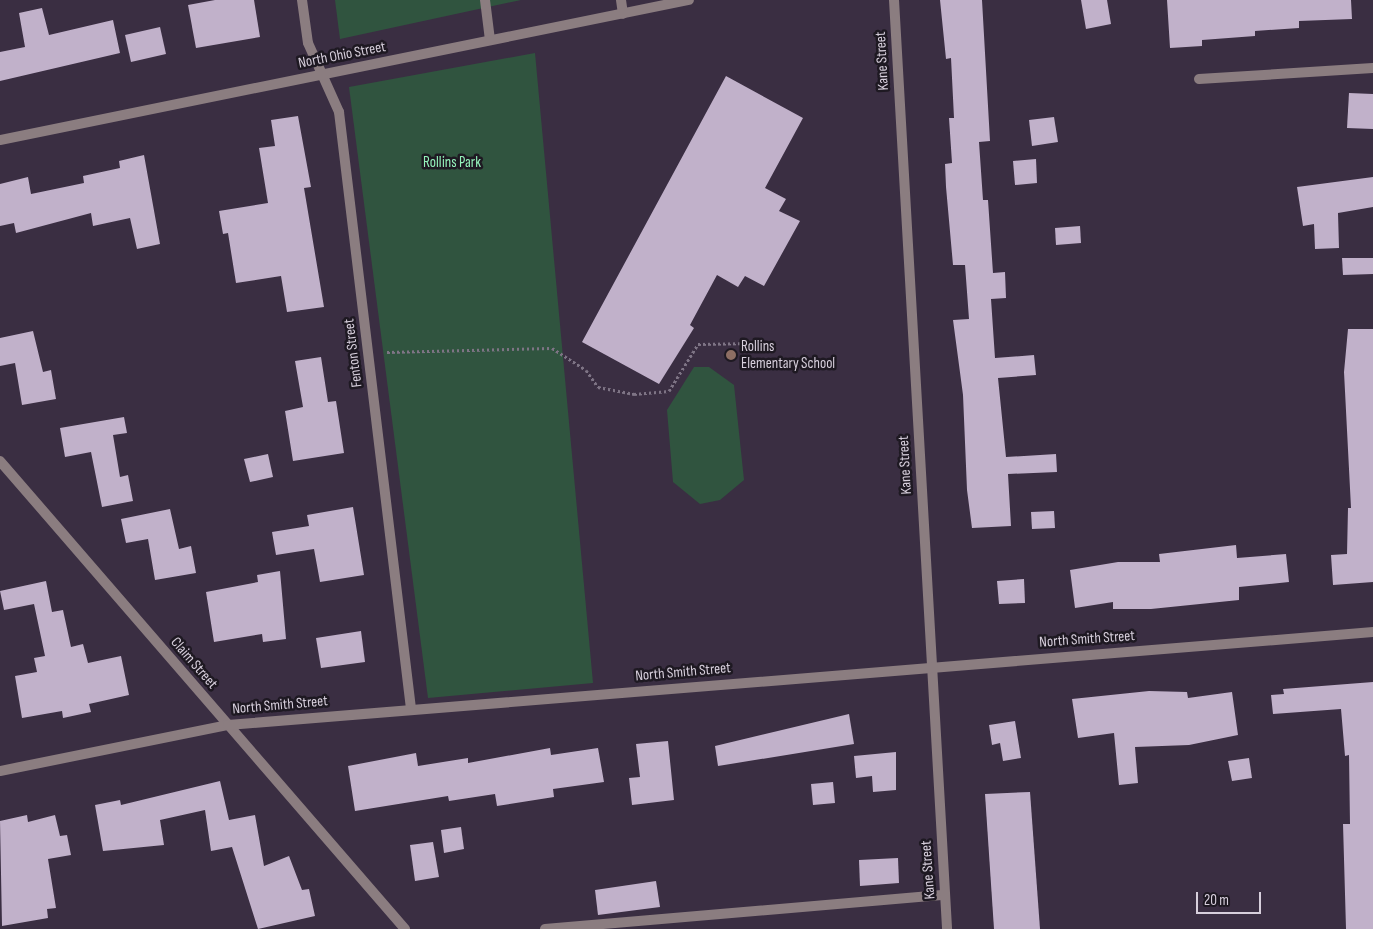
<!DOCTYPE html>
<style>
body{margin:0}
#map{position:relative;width:1373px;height:929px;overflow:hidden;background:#3a2e42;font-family:"Sofia Sans Condensed",sans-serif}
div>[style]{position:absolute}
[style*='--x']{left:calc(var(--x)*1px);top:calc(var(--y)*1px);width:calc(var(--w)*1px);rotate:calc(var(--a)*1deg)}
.green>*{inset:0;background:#30543f}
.building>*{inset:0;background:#c1b1ca}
.path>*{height:3px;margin-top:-1.5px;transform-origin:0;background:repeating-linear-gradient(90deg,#7e7485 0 2.5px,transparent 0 5px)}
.lane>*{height:10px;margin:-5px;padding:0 5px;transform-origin:5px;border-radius:5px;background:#8b7d80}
.street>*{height:10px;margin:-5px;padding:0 5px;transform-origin:5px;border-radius:5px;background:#8b7d80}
.dots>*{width:14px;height:14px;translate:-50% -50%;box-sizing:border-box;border:2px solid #1e1922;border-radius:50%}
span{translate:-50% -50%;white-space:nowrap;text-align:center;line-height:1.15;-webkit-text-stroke:5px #1e1922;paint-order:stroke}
.street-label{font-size:15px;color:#d7cfdc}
.park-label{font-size:15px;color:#94f3bb}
.poi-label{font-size:15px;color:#d7cfdc}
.left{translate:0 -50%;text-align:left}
.scale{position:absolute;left:1196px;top:892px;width:65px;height:22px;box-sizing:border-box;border:2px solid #d7cfdc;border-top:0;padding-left:6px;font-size:15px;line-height:18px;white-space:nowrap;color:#d7cfdc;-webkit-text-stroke:4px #1e1922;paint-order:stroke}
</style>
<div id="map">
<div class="green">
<div style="clip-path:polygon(335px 0,521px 0,340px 39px)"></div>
<div style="clip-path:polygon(535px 53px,593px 683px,428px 698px,349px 87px)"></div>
<div style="clip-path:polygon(694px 367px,709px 367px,734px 385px,744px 480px,720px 500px,700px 504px,673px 482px,667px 410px)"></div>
</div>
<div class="building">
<div style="clip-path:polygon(215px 0,254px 0,260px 37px,196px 48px,188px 5px)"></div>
<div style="clip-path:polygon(940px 0,982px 0,990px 141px,979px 142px,983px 200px,988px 200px,993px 273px,1005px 272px,1006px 298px,991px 299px,995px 358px,1034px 355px,1036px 375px,998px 378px,1006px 457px,1056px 454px,1057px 472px,1008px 474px,1011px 526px,972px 528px,967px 490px,963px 395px,953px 320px,969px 319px,965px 265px,953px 265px,946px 187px,945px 164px,952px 163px,949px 118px,954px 118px,951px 58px,946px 59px)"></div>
<div style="clip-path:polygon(1081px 0,1107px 0,1111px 24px,1086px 29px)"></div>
<div style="clip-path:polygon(1167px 0,1351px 0,1352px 19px,1299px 21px,1299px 28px,1255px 31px,1255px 36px,1202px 40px,1202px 46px,1170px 48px)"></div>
<div style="clip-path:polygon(42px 8px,49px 35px,113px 20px,120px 53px,0 81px,0 52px,25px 47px,19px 13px)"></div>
<div style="clip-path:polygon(160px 27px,166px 54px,131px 62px,125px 35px)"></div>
<div style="clip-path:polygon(726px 76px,803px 118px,765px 188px,786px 199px,779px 211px,800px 221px,764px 286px,745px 276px,738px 287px,717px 275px,690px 325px,694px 328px,659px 384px,582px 342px)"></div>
<div style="clip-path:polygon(1349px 93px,1373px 94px,1373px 129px,1347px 128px)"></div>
<div style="clip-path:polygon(298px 116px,311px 187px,304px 188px,324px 307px,287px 312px,281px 276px,236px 283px,228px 233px,223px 234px,219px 211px,268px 203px,259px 148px,275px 146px,271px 120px)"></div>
<div style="clip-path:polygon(1054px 117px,1058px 142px,1032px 146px,1029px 120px)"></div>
<div style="clip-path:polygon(144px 155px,160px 244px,137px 249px,130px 218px,93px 226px,91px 213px,16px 233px,14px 223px,0 226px,0 184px,28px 177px,31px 194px,84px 183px,83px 176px,120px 168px,119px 161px)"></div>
<div style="clip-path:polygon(1036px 159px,1037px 183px,1015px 185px,1013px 161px)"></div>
<div style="clip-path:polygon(1373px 177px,1373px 207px,1338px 213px,1339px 248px,1315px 249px,1314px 224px,1303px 226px,1297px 187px)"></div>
<div style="clip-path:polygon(1080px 226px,1081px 243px,1056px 245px,1055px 228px)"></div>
<div style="clip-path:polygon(1342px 258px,1373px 258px,1373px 274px,1343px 275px)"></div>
<div style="clip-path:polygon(1348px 329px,1373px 329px,1373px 582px,1333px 585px,1331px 555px,1347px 554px,1348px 508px,1351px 508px,1344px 372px)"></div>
<div style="clip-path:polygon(33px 331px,43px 372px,51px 370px,56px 399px,22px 405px,15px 363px,0 366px,0 338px)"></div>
<div style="clip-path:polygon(321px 357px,328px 402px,336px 401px,344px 453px,293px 461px,285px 411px,303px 407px,295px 361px)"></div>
<div style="clip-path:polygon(124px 417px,127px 433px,113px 435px,120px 477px,128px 475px,133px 501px,102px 507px,91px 452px,65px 457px,60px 428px)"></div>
<div style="clip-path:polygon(268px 454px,273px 477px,250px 482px,244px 459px)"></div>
<div style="clip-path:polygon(353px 507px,364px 575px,320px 582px,314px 549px,276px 555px,272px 532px,309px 526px,307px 515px)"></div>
<div style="clip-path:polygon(170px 509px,179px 549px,191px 546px,196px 573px,155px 580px,148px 539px,126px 543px,121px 519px)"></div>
<div style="clip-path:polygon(1054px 511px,1055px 528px,1032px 529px,1031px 512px)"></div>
<div style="clip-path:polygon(1236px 545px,1237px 558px,1286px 554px,1289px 582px,1239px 587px,1239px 600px,1151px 609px,1113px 609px,1113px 602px,1075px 608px,1070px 570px,1118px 562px,1160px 562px,1159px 554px)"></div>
<div style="clip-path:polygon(280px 571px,286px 639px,263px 642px,262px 634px,214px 642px,206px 592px,258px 582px,257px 575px)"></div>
<div style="clip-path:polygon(1024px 579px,1025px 603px,999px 604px,997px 581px)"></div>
<div style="clip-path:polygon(46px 581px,52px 612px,63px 610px,71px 647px,83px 644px,88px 663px,121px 656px,129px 695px,89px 704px,91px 712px,63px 718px,62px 711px,22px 718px,15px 676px,37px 672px,34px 658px,45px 656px,34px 604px,4px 610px,0 591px)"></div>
<div style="clip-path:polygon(361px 631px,365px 662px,321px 668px,316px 638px)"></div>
<div style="clip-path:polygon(1373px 682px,1373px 929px,1346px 929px,1343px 824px,1350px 824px,1349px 755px,1345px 756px,1341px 709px,1273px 714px,1271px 695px,1284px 694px,1283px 689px)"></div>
<div style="clip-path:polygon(1149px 691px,1187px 692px,1188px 698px,1232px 692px,1238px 735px,1189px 745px,1135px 747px,1138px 783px,1119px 785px,1114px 733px,1078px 738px,1072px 699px)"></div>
<div style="clip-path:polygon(849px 714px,854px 744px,718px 766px,715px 746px)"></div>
<div style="clip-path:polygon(1015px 721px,1021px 758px,1003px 761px,1000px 743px,992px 745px,989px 725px)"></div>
<div style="clip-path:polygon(668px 741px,674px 800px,632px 805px,629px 778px,640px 777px,636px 744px)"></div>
<div style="clip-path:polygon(550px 748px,551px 755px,598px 748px,604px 782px,553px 789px,554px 797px,497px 806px,495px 794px,449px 801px,448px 796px,355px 811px,348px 766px,416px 753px,418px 766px,468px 758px,468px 763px)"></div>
<div style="clip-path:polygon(896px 752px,896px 790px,873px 792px,872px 776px,856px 778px,854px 756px)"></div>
<div style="clip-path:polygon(1249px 758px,1252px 778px,1232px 781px,1228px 761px)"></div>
<div style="clip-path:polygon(220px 781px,229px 820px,255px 815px,264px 866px,289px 856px,302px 890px,309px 889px,315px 916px,258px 929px,232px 847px,211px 851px,205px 810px,160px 820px,164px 845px,103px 851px,95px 805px,120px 800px,121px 805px)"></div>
<div style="clip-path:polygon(833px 782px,835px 803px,813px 805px,811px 784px)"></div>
<div style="clip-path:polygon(1030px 792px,1040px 929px,994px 929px,985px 794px)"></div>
<div style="clip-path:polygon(27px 815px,28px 822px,55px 815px,60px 836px,67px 835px,71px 855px,48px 859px,56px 908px,47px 909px,48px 918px,2px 926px,0 821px)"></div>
<div style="clip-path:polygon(461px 827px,464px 849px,444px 853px,441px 830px)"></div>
<div style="clip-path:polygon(433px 842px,439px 877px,415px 881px,410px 845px)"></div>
<div style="clip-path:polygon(898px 858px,899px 883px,860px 886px,859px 860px)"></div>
<div style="clip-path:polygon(656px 881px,660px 907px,598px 915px,595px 890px)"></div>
</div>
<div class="path">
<div style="--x:387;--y:352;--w:165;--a:-1.4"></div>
<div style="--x:552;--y:348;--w:40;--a:32.9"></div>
<div style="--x:586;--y:370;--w:21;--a:55"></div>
<div style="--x:598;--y:387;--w:37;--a:11"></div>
<div style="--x:634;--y:394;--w:35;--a:-5"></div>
<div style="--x:669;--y:391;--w:55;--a:-58.3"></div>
<div style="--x:698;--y:344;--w:57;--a:-1"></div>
</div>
<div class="lane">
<div style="--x:485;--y:0;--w:40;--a:82.9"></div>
<div style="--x:1199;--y:79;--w:174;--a:-3.6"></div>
<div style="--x:545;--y:929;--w:401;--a:-4.9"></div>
</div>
<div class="street">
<div style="--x:302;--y:0;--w:43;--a:82.1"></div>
<div style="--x:308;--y:43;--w:76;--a:65.8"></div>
<div style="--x:339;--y:112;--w:601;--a:83.12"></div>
<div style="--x:621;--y:0;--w:14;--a:82"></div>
<div style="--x:894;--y:0;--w:931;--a:86.73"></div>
<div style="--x:0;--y:140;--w:703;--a:-11.49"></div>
<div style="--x:0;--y:461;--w:619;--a:49.13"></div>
<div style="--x:0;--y:771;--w:233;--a:-11.4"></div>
<div style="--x:228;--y:725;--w:1149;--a:-4.64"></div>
</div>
<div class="dots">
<div style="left:731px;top:355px;background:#8d6e63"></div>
</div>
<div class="street-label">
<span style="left:342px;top:55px;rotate:-11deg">North Ohio Street</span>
<span style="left:882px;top:61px;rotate:-93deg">Kane Street</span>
<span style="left:353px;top:353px;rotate:-97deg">Fenton Street</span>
<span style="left:905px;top:465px;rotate:-93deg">Kane Street</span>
<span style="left:1087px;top:639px;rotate:-4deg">North Smith Street</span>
<span style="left:194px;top:663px;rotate:49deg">Claim Street</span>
<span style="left:683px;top:672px;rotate:-5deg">North Smith Street</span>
<span style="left:280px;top:705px;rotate:-5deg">North Smith Street</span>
<span style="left:928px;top:870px;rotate:-94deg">Kane Street</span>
</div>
<div class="park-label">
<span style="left:452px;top:163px">Rollins Park</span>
</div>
<div class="poi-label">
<span class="left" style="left:741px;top:355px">Rollins<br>Elementary School</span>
</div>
<div class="scale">20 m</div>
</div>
